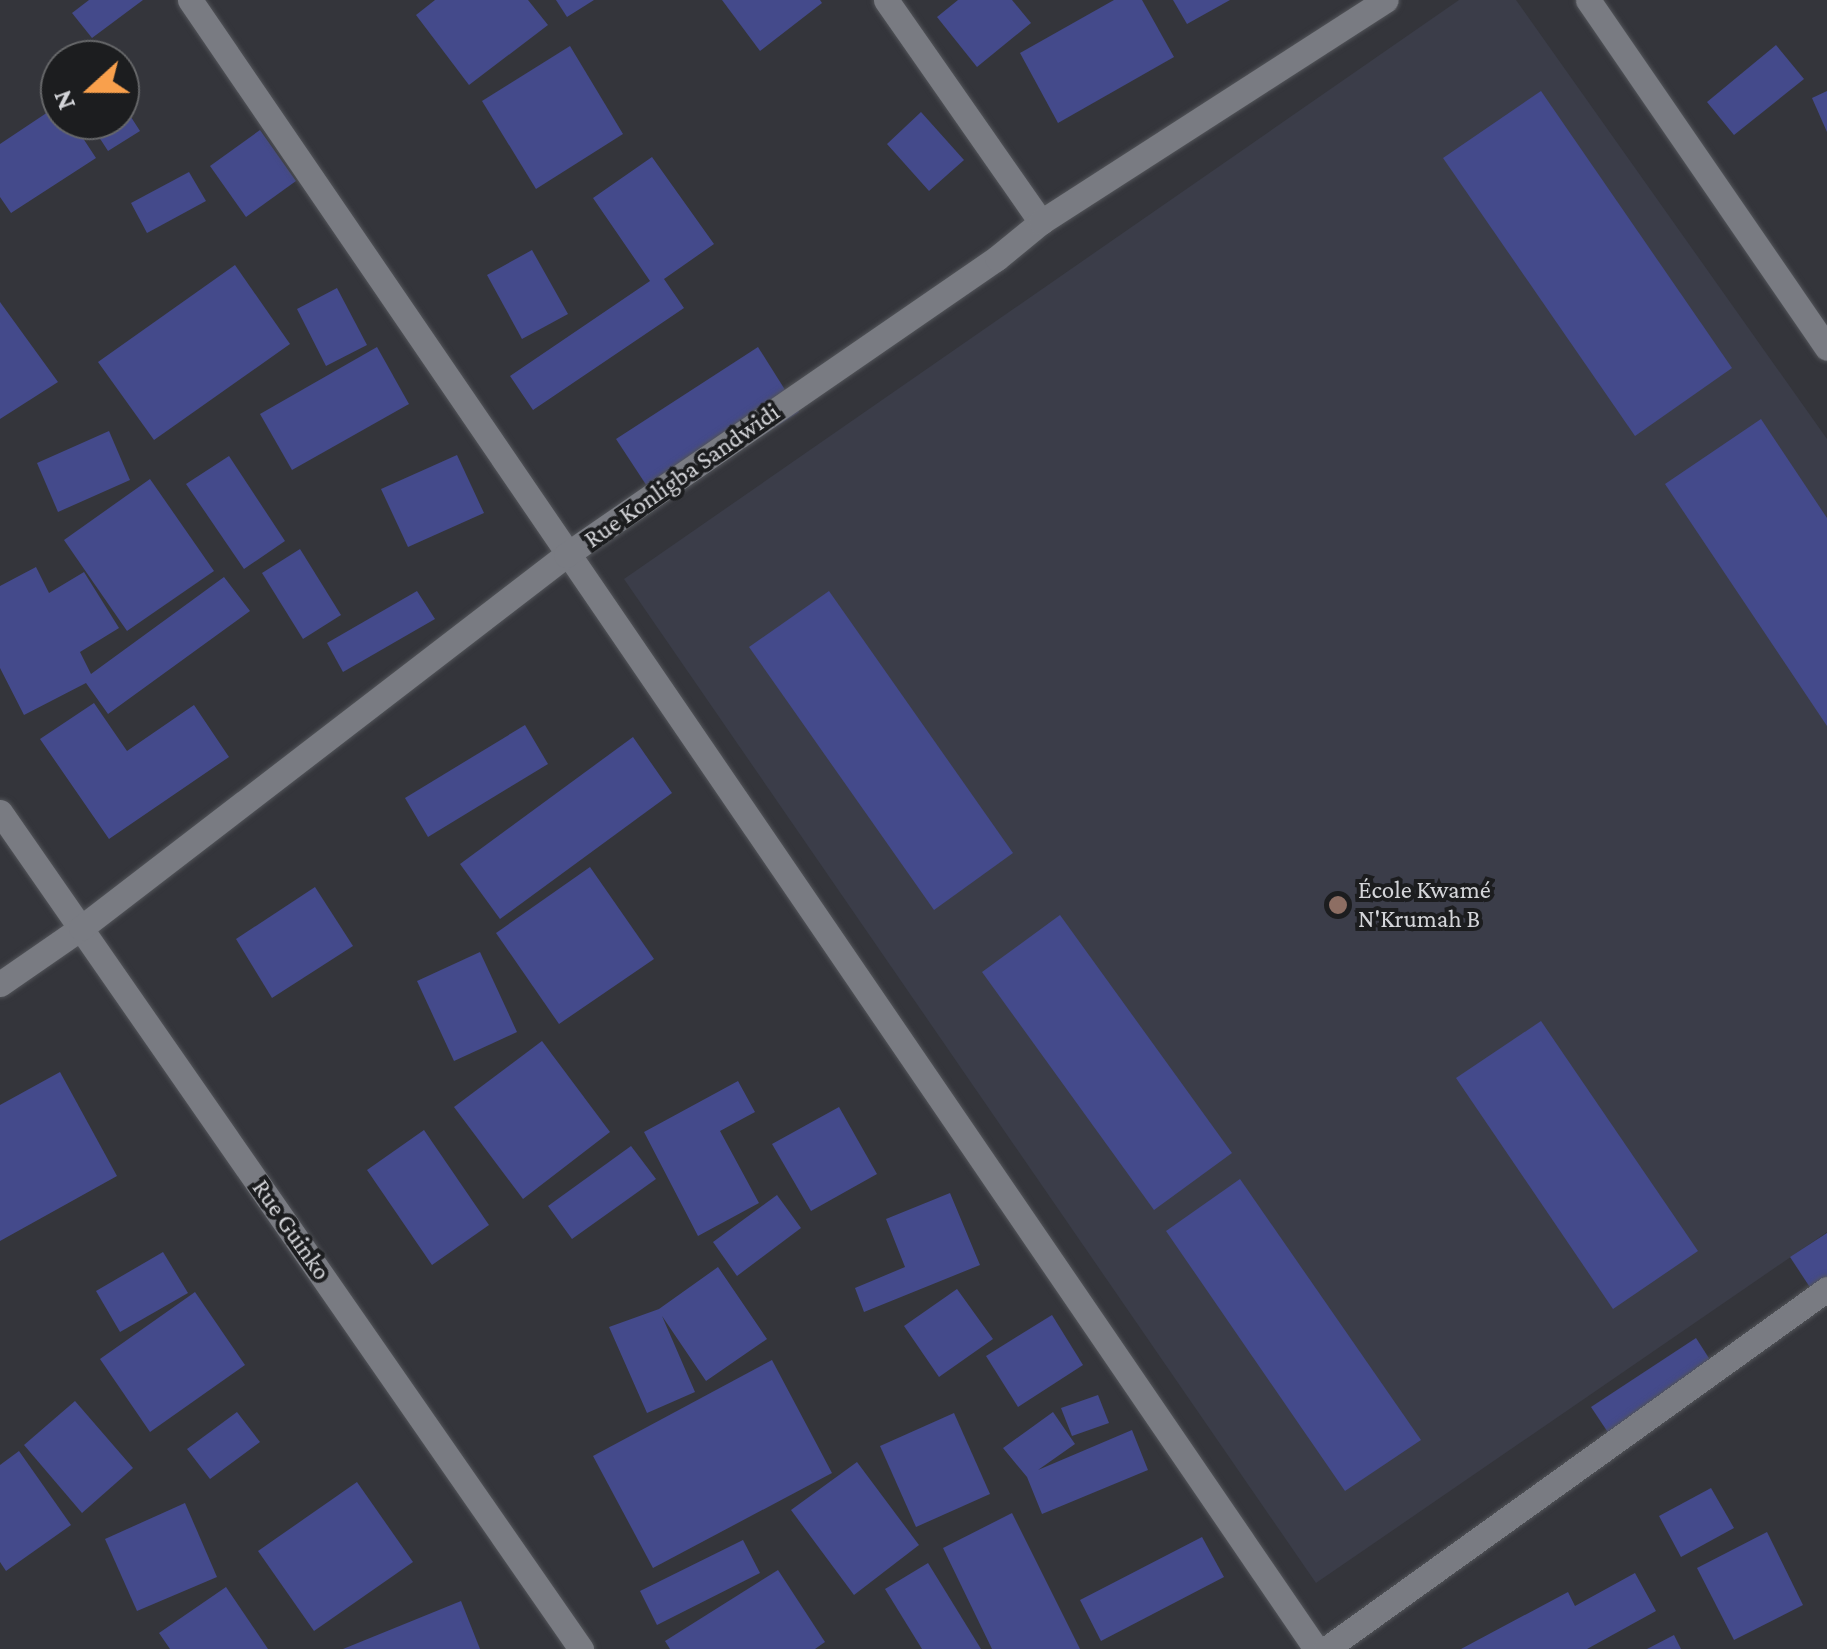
<!DOCTYPE html>
<meta charset="utf-8">
<style>
body{margin:0}
#map{position:relative;width:1827px;height:1649px;overflow:hidden;background:#34353b;font-family:"Crimson Pro",serif}
div>[style]{position:absolute}
[style*='--x']{left:calc(var(--x)*1px);top:calc(var(--y)*1px);width:calc(var(--w)*1px);rotate:calc(var(--a)*1deg)}
.built>*{inset:0;background:#3b3d49}
.building>*{inset:0;background:#444a8b}
.roads{filter:drop-shadow(0 0 2px #525459) drop-shadow(0 0 2px #525459)}
.minor>*{height:25px;margin:-12.5px;padding:0 12.5px;transform-origin:12.5px;border-radius:12.5px;background:#797b82}
.dots>*{width:28px;height:28px;translate:-50% -50%;box-sizing:border-box;border:5px solid #1c1d1f;border-radius:50%}
span{translate:-50% -50%;white-space:nowrap;text-align:center;line-height:1.15;-webkit-text-stroke:8px #1c1d1f;paint-order:stroke}
.street-label{font-size:25px;color:#d4d5d9}
.poi-label{font-size:25px;color:#d4d5d9}
.left{translate:0 -50%;text-align:left}
.north{position:absolute;left:40px;top:40px;width:100px;height:100px;box-sizing:border-box;background:#1c1d1f;border:2px solid #666769;border-radius:50%;rotate:249deg;font-size:28px;font-weight:700;line-height:40px;text-align:center;color:#d4d5d9}
.north::after{content:'';display:block;margin:auto;width:35px;height:45px;background:#f9a04c;clip-path:polygon(50% 0,100% 100%,50% 72%,0 100%)}
</style>
<div id="map">
<div class="built">
<div style="clip-path:polygon(1459px 0,1516px 0,1827px 439px,1827px 1232px,1316px 1583px,624px 579px)"></div>
</div>
<div class="building">
<div style="clip-path:polygon(89px 0,143px 0,92px 38px,72px 13px)"></div>
<div style="clip-path:polygon(435px 0,528px 0,548px 25px,469px 85px,416px 15px)"></div>
<div style="clip-path:polygon(556px 0,594px 0,567px 17px)"></div>
<div style="clip-path:polygon(722px 0,820px 0,822px 3px,760px 51px)"></div>
<div style="clip-path:polygon(958px 0,1012px 0,1031px 23px,977px 67px,937px 17px)"></div>
<div style="clip-path:polygon(1114px 0,1142px 0,1174px 57px,1058px 123px,1020px 53px)"></div>
<div style="clip-path:polygon(1173px 0,1230px 0,1187px 24px)"></div>
<div style="clip-path:polygon(1776px 45px,1804px 79px,1734px 135px,1707px 102px)"></div>
<div style="clip-path:polygon(570px 46px,623px 134px,536px 189px,482px 101px)"></div>
<div style="clip-path:polygon(1541px 91px,1732px 368px,1635px 436px,1443px 158px)"></div>
<div style="clip-path:polygon(1827px 91px,1827px 132px,1812px 98px)"></div>
<div style="clip-path:polygon(120px 100px,140px 131px,108px 151px,88px 120px,120px 120px)"></div>
<div style="clip-path:polygon(60px 104px,60px 120px,71px 120px,96px 158px,11px 213px,0 197px,0 144px)"></div>
<div style="clip-path:polygon(921px 112px,964px 160px,929px 191px,887px 144px)"></div>
<div style="clip-path:polygon(260px 130px,296px 181px,246px 217px,210px 166px)"></div>
<div style="clip-path:polygon(652px 157px,714px 244px,664px 279px,684px 308px,533px 410px,510px 376px,650px 281px,593px 198px)"></div>
<div style="clip-path:polygon(189px 172px,206px 201px,147px 233px,131px 203px)"></div>
<div style="clip-path:polygon(532px 250px,568px 314px,522px 339px,487px 275px)"></div>
<div style="clip-path:polygon(235px 265px,290px 344px,154px 440px,98px 362px)"></div>
<div style="clip-path:polygon(337px 288px,367px 345px,326px 366px,297px 309px)"></div>
<div style="clip-path:polygon(0 302px,58px 382px,0 419px)"></div>
<div style="clip-path:polygon(377px 347px,409px 404px,292px 470px,260px 414px)"></div>
<div style="clip-path:polygon(758px 347px,799px 412px,658px 503px,616px 439px)"></div>
<div style="clip-path:polygon(1761px 419px,1827px 518px,1827px 726px,1665px 484px)"></div>
<div style="clip-path:polygon(109px 431px,130px 480px,58px 512px,37px 463px)"></div>
<div style="clip-path:polygon(457px 455px,484px 513px,408px 547px,381px 489px)"></div>
<div style="clip-path:polygon(229px 456px,285px 541px,244px 569px,186px 484px)"></div>
<div style="clip-path:polygon(150px 479px,214px 571px,127px 631px,64px 540px)"></div>
<div style="clip-path:polygon(300px 549px,341px 615px,303px 639px,262px 573px)"></div>
<div style="clip-path:polygon(36px 567px,49px 593px,84px 572px,119px 628px,80px 652px,91px 674px,224px 577px,250px 611px,108px 714px,86px 683px,24px 715px,0 668px,0 586px)"></div>
<div style="clip-path:polygon(417px 591px,435px 619px,343px 672px,327px 643px)"></div>
<div style="clip-path:polygon(829px 591px,1013px 853px,934px 910px,749px 647px)"></div>
<div style="clip-path:polygon(94px 703px,127px 751px,194px 705px,229px 757px,109px 839px,40px 739px)"></div>
<div style="clip-path:polygon(525px 725px,548px 764px,428px 837px,405px 798px)"></div>
<div style="clip-path:polygon(633px 737px,672px 793px,500px 919px,460px 864px)"></div>
<div style="clip-path:polygon(590px 867px,654px 959px,559px 1024px,496px 933px)"></div>
<div style="clip-path:polygon(315px 887px,353px 946px,272px 998px,236px 939px)"></div>
<div style="clip-path:polygon(1060px 915px,1232px 1153px,1154px 1210px,982px 972px)"></div>
<div style="clip-path:polygon(480px 952px,517px 1032px,454px 1061px,417px 981px)"></div>
<div style="clip-path:polygon(1541px 1021px,1698px 1251px,1613px 1309px,1456px 1078px)"></div>
<div style="clip-path:polygon(542px 1041px,610px 1132px,523px 1199px,454px 1107px)"></div>
<div style="clip-path:polygon(60px 1072px,117px 1176px,0 1241px,0 1105px)"></div>
<div style="clip-path:polygon(738px 1081px,755px 1112px,720px 1131px,759px 1203px,698px 1236px,644px 1132px)"></div>
<div style="clip-path:polygon(839px 1107px,877px 1174px,811px 1211px,772px 1144px)"></div>
<div style="clip-path:polygon(424px 1130px,489px 1225px,432px 1265px,367px 1170px)"></div>
<div style="clip-path:polygon(631px 1146px,656px 1179px,572px 1239px,548px 1206px)"></div>
<div style="clip-path:polygon(1240px 1179px,1421px 1440px,1345px 1491px,1166px 1231px)"></div>
<div style="clip-path:polygon(950px 1193px,980px 1265px,864px 1312px,855px 1288px,905px 1267px,886px 1219px)"></div>
<div style="clip-path:polygon(777px 1195px,801px 1228px,737px 1276px,713px 1242px)"></div>
<div style="clip-path:polygon(1827px 1233px,1827px 1287px,1815px 1295px,1790px 1257px)"></div>
<div style="clip-path:polygon(163px 1252px,188px 1293px,120px 1332px,96px 1291px)"></div>
<div style="clip-path:polygon(718px 1267px,767px 1339px,706px 1381px,662px 1316px,695px 1392px,647px 1413px,609px 1327px,659px 1309px)"></div>
<div style="clip-path:polygon(957px 1289px,993px 1339px,939px 1377px,904px 1326px)"></div>
<div style="clip-path:polygon(195px 1292px,245px 1365px,150px 1432px,100px 1359px)"></div>
<div style="clip-path:polygon(1052px 1315px,1083px 1365px,1018px 1407px,986px 1356px)"></div>
<div style="clip-path:polygon(1696px 1338px,1714px 1366px,1609px 1434px,1591px 1407px)"></div>
<div style="clip-path:polygon(772px 1360px,832px 1473px,653px 1568px,593px 1456px)"></div>
<div style="clip-path:polygon(1098px 1395px,1109px 1423px,1072px 1436px,1061px 1408px)"></div>
<div style="clip-path:polygon(75px 1401px,133px 1468px,82px 1513px,24px 1445px)"></div>
<div style="clip-path:polygon(237px 1412px,260px 1442px,210px 1479px,187px 1449px)"></div>
<div style="clip-path:polygon(1053px 1412px,1075px 1444px,1038px 1470px,1132px 1430px,1148px 1470px,1042px 1514px,1027px 1477px,1003px 1448px)"></div>
<div style="clip-path:polygon(954px 1413px,990px 1494px,916px 1527px,880px 1446px)"></div>
<div style="clip-path:polygon(19px 1451px,71px 1525px,6px 1571px,0 1562px,0 1465px)"></div>
<div style="clip-path:polygon(857px 1462px,919px 1545px,854px 1595px,791px 1510px)"></div>
<div style="clip-path:polygon(357px 1482px,413px 1562px,314px 1631px,258px 1551px)"></div>
<div style="clip-path:polygon(1711px 1488px,1734px 1528px,1681px 1557px,1659px 1516px)"></div>
<div style="clip-path:polygon(185px 1503px,217px 1577px,137px 1611px,105px 1539px)"></div>
<div style="clip-path:polygon(1012px 1513px,1080px 1649px,992px 1649px,943px 1548px)"></div>
<div style="clip-path:polygon(1767px 1532px,1803px 1605px,1734px 1640px,1697px 1568px)"></div>
<div style="clip-path:polygon(1202px 1537px,1224px 1577px,1101px 1641px,1080px 1600px)"></div>
<div style="clip-path:polygon(743px 1540px,760px 1573px,657px 1625px,640px 1591px)"></div>
<div style="clip-path:polygon(928px 1563px,981px 1649px,922px 1649px,885px 1589px)"></div>
<div style="clip-path:polygon(778px 1570px,825px 1642px,815px 1649px,670px 1649px,665px 1641px)"></div>
<div style="clip-path:polygon(1635px 1573px,1656px 1611px,1587px 1649px,1461px 1649px,1568px 1592px,1575px 1606px)"></div>
<div style="clip-path:polygon(226px 1587px,268px 1649px,170px 1649px,159px 1633px)"></div>
<div style="clip-path:polygon(461px 1601px,480px 1649px,343px 1649px)"></div>
<div style="clip-path:polygon(1674px 1635px,1681px 1649px,1647px 1649px)"></div>
</div>
<div class="roads">
<div class="minor">
<div style="--x:190;--y:0;--w:1997;--a:55.67"></div>
<div style="--x:886;--y:0;--w:271;--a:55.1"></div>
<div style="--x:1588;--y:0;--w:422;--a:55.5"></div>
<div style="--x:0;--y:812;--w:1019;--a:55.23"></div>
<div style="--x:0;--y:984;--w:98;--a:-34.7"></div>
<div style="--x:81;--y:928;--w:612;--a:-37.56"></div>
<div style="--x:566;--y:555;--w:523;--a:-34.57"></div>
<div style="--x:997;--y:258;--w:57;--a:-39.3"></div>
<div style="--x:1041;--y:222;--w:410;--a:-32.8"></div>
<div style="--x:1326;--y:1649;--w:617;--a:-35.7"></div>
</div>
</div>
<div class="dots">
<div style="left:1338px;top:905px;background:#8d6e63"></div>
</div>
<div class="street-label">
<span style="left:682px;top:476px;rotate:-35deg">Rue Konligba Sandwidi</span>
<span style="left:291px;top:1230px;rotate:55deg">Rue Guinko</span>
</div>
<div class="poi-label">
<span class="left" style="left:1358px;top:905px">École Kwamé<br>N'Krumah B</span>
</div>
<div class="north">N</div>
</div>
